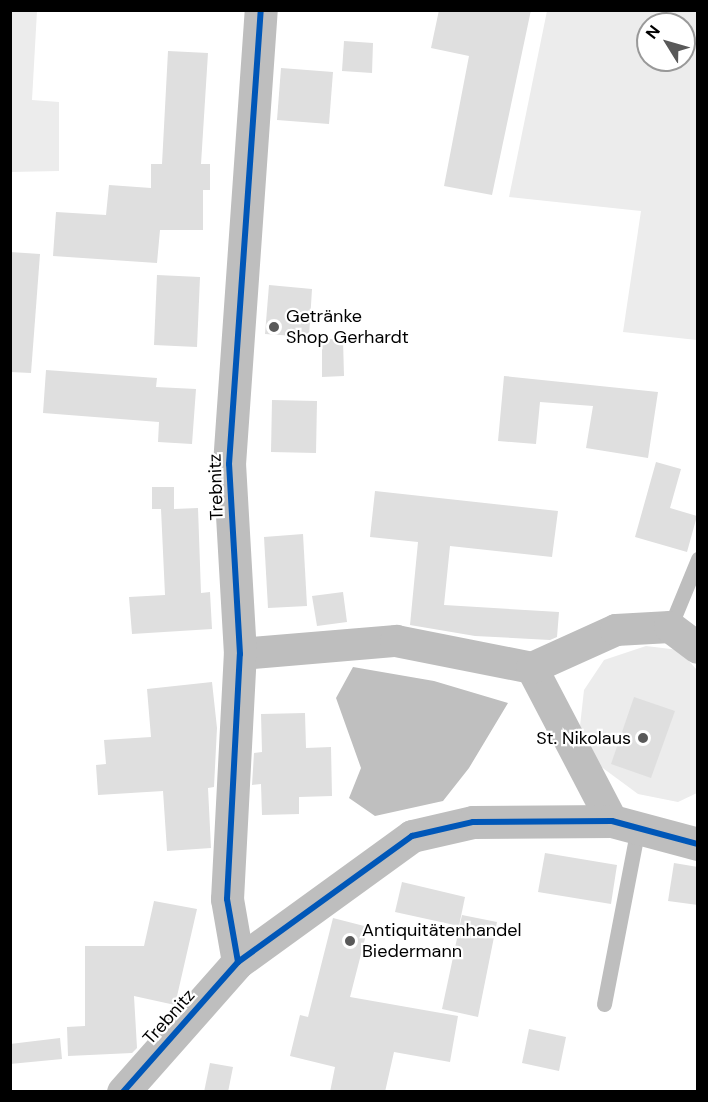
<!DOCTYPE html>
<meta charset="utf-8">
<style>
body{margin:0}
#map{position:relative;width:708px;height:1102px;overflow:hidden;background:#fff;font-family:"DM Sans",sans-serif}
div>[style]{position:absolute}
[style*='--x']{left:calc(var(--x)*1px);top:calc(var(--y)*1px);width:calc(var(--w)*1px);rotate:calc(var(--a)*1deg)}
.green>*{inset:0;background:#ececec}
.water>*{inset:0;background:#bfbfbf}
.building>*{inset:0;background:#dfdfdf}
.service>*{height:15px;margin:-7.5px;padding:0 7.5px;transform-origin:7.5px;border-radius:7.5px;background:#bebebe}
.minor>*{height:32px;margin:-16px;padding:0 16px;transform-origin:16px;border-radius:16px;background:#bebebe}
.tertiary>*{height:33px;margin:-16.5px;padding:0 16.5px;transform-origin:16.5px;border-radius:16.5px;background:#bebebe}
.cycleway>*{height:6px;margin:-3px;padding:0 3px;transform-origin:3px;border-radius:3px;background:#0057b8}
.dots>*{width:16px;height:16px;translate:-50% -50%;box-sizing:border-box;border:3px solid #fff;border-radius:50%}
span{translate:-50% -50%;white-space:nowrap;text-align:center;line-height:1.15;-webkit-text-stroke:4.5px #fff;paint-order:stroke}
.poi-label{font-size:18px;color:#000}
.left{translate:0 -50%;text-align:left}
.right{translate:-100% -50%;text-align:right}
.street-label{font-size:18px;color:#000}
.frame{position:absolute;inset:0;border:12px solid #000;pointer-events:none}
.north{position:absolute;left:636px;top:12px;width:60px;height:60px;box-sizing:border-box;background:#fff;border:2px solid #999;border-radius:50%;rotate:307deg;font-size:16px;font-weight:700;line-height:24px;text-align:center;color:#000}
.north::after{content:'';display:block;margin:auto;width:21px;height:27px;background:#595959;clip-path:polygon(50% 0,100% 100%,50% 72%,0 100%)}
</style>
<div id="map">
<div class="green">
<div style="clip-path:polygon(10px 11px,37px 11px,32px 100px,59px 102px,59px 171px,11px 172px)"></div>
<div style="clip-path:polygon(evenodd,547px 11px,697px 11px,697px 340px,623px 332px,641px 211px,509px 197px,547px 11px,648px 24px,684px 24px,684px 60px,648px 60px,648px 24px)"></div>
<div style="clip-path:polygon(646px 646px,679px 650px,697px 670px,697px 793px,678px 802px,638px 794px,596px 763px,580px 726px,584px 690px,604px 660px)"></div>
</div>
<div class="water">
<div style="clip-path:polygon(353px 667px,434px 681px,508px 703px,469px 768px,443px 801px,375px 816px,349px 798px,361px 768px,336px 698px)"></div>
</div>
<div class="building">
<div style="clip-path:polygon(439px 10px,531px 10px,492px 195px,444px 186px,469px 56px,431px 48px)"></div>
<div style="clip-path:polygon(344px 41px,373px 43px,372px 73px,342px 71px)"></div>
<div style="clip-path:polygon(168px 51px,208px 53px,201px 164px,210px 164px,210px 190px,203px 190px,203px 230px,160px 230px,157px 263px,53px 256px,56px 212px,106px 215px,109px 185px,151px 188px,151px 164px,162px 164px)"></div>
<div style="clip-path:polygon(281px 68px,333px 72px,329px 124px,277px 120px)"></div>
<div style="clip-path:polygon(10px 252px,40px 254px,31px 373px,10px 372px)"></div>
<div style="clip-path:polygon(157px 275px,200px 277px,197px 347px,154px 345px)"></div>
<div style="clip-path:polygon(269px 285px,312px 289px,309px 337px,265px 334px)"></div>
<div style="clip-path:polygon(322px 339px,343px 339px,344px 376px,322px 377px)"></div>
<div style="clip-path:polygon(46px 370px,157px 378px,156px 387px,196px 389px,192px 444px,158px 442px,159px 422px,43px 413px)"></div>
<div style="clip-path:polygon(504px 376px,658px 392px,648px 458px,586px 448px,593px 406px,540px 402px,536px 444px,498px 441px)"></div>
<div style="clip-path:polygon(272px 400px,317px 401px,316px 453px,271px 452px)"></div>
<div style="clip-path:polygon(656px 462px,681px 469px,670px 508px,697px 516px,687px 552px,635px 537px)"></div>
<div style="clip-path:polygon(152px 487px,174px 487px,174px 509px,198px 508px,201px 593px,210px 592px,212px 629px,132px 634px,129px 597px,165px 595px,161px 509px,152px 509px)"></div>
<div style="clip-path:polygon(375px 491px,558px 511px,552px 557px,450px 546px,444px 605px,559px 612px,557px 637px,550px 640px,475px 636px,410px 625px,418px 542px,370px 537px)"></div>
<div style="clip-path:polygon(303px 534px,307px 606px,268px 608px,264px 537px)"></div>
<div style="clip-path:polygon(343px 592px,347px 622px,317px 626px,312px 596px)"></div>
<div style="clip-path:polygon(212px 682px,217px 728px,214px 787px,208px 788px,211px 848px,167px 851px,163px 791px,98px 795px,96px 765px,106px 764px,104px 740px,151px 737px,147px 689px)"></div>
<div style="clip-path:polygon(634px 697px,675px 711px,651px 778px,611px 764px)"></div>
<div style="clip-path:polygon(305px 713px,306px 748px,331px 747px,332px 796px,299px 797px,299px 814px,262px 815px,261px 784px,252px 785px,254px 753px,262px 752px,261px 714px)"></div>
<div style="clip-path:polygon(545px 853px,617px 865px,611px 904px,538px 892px)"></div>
<div style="clip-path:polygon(674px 863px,698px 867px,698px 905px,668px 901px)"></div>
<div style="clip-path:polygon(402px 882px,465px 897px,459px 926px,395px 912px)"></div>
<div style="clip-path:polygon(154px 901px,197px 909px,175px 1005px,134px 996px,137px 1048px,132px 1053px,68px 1056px,67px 1027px,85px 1026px,85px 946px,144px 946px)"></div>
<div style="clip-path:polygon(462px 915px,497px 922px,478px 1017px,442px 1009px)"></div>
<div style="clip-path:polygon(333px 918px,368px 927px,350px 997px,458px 1016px,450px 1062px,394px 1052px,385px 1092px,330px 1092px,335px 1067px,290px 1056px,300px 1015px,308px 1017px)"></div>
<div style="clip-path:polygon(529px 1029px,566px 1037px,559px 1071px,522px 1063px)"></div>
<div style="clip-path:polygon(60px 1038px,62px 1059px,10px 1064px,10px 1044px)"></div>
<div style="clip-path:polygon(210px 1063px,233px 1067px,228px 1092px,204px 1092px)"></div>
</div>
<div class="service">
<div style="--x:670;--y:627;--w:74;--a:-67.6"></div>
<div style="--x:604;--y:1004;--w:179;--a:-79.1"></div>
</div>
<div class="minor">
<div style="--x:240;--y:654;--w:157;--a:-4.8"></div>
<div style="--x:396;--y:641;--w:139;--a:11.2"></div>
<div style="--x:532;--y:668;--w:173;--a:62.4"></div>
<div style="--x:532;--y:668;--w:92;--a:-24.3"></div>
<div style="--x:616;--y:630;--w:54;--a:-3.2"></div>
<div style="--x:670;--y:627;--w:35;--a:37"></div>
</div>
<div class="tertiary">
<div style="--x:238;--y:962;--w:64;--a:-99.9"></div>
<div style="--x:227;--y:899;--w:245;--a:-87"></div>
<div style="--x:240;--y:654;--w:190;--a:-93.3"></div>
<div style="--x:229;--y:464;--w:455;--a:-86"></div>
<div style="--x:123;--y:1092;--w:174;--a:-48.5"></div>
<div style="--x:238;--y:962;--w:215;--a:-35.9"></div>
<div style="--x:412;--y:836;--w:63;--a:-12.9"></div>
<div style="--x:473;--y:822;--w:139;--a:-0.4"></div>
<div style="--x:612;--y:821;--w:89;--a:15"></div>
</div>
<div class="cycleway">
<div style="--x:238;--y:962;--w:64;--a:-99.9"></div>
<div style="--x:227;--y:899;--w:245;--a:-87"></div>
<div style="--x:240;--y:654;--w:190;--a:-93.3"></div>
<div style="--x:229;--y:464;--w:455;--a:-86"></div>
<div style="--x:123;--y:1092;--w:174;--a:-48.5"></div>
<div style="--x:238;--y:962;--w:215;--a:-35.9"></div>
<div style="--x:412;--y:836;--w:63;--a:-12.9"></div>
<div style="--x:473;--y:822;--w:139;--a:-0.4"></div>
<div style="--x:612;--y:821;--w:89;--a:15"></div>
</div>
<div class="dots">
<div style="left:274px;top:327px;background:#595959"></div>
<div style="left:643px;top:738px;background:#595959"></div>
<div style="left:350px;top:941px;background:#595959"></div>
</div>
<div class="poi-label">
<span class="left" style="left:286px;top:327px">Getränke<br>Shop Gerhardt</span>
<span class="right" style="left:631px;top:738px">St. Nikolaus</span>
<span class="left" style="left:362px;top:941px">Antiquitätenhandel<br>Biedermann</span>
</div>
<div class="street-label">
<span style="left:216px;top:487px;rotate:-92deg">Trebnitz</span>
<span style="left:169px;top:1017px;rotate:-48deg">Trebnitz</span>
</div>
<div class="frame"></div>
<div class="north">N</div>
</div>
